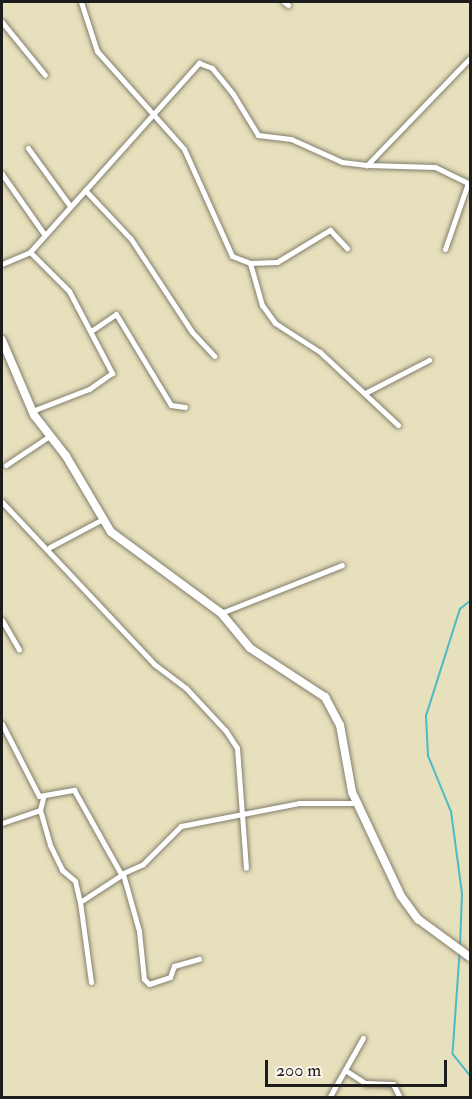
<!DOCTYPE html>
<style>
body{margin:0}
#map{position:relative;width:472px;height:1099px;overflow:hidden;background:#e7e0bc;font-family:"IM FELL Double Pica",serif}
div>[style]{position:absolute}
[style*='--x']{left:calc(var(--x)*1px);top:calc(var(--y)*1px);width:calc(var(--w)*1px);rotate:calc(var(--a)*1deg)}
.stream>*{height:1.5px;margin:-0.75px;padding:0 0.75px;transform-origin:0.75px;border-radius:0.75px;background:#4db9c9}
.roads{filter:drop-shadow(0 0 2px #827e6c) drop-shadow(0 0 2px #827e6c)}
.street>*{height:5px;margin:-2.5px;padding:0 2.5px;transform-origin:2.5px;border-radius:2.5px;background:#fff}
.secondary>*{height:8px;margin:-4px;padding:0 4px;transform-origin:4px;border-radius:4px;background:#fff}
span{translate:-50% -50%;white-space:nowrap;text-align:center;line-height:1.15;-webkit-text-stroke:5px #fbf7ec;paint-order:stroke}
.frame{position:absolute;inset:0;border:3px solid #1c1c1c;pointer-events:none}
.scale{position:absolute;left:265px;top:1060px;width:182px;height:27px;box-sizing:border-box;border:3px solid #1c1c1c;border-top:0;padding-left:8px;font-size:18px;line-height:21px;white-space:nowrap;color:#1c1c1c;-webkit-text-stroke:4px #fbf7ec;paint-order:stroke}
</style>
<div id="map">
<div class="stream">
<div style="--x:460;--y:946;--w:52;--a:-87.8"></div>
<div style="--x:462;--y:894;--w:83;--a:-97.6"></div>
<div style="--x:451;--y:812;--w:61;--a:-112.3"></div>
<div style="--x:428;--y:756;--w:40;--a:-92.9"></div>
<div style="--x:426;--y:716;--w:112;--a:-72.4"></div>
<div style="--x:460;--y:609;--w:13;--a:-39"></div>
<div style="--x:460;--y:954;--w:100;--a:94"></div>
<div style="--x:453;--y:1054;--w:27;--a:51"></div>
</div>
<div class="roads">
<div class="street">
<div style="--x:81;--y:2;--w:52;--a:71.9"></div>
<div style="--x:97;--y:51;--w:131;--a:48.4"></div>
<div style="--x:184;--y:149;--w:117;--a:65.8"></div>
<div style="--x:232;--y:256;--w:19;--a:21"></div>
<div style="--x:250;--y:263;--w:27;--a:-2"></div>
<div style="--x:277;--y:262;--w:62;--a:-31.1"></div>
<div style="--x:330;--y:230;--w:25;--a:47"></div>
<div style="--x:284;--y:2;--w:5;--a:37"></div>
<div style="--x:2;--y:22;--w:68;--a:50.9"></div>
<div style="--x:470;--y:58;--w:149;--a:133.9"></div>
<div style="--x:367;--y:165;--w:68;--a:1.7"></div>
<div style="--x:435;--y:167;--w:39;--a:26"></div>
<div style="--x:28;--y:148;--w:72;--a:54.1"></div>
<div style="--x:2;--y:174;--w:73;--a:55"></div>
<div style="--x:85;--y:190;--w:67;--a:46.8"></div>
<div style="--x:131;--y:239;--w:111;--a:56.7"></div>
<div style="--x:192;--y:332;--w:33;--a:47"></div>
<div style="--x:445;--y:249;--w:70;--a:-70.8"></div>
<div style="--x:30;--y:252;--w:55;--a:45"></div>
<div style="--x:69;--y:291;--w:93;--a:62.3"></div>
<div style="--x:112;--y:373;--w:28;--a:145"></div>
<div style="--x:89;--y:389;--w:61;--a:158.9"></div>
<div style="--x:250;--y:263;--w:44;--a:74.1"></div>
<div style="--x:262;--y:305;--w:22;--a:54"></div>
<div style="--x:275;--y:323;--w:54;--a:32.8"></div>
<div style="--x:320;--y:352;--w:107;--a:43.1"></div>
<div style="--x:2;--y:264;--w:30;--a:-23"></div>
<div style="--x:30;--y:252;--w:254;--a:-48.2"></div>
<div style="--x:199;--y:63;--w:14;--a:21"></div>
<div style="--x:212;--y:68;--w:33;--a:51"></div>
<div style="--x:233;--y:94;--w:48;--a:58.6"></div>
<div style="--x:258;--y:135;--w:33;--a:7"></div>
<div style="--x:291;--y:139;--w:56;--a:24.3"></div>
<div style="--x:342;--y:162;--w:25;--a:7"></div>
<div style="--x:91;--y:331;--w:30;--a:-34"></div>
<div style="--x:116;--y:314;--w:106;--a:58.9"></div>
<div style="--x:171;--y:405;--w:14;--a:8"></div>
<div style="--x:367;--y:392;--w:70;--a:-27.3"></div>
<div style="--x:6;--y:465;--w:50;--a:-33.7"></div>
<div style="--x:2;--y:502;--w:222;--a:46.8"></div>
<div style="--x:154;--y:664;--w:40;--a:37"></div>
<div style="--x:186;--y:688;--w:59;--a:47.1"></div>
<div style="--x:226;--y:731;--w:20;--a:57"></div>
<div style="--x:237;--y:748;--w:120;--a:85.7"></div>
<div style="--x:50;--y:547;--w:58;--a:-27.9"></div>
<div style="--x:221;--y:613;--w:130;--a:-21.6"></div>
<div style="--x:2;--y:620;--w:34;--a:60"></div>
<div style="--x:2;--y:724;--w:81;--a:62.8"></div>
<div style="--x:39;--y:796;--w:36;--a:-10"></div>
<div style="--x:74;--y:790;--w:96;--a:60.8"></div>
<div style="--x:121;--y:874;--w:24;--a:-24"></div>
<div style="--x:143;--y:864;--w:54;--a:-45"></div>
<div style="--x:181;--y:826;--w:120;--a:-11"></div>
<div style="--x:299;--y:803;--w:57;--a:0"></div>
<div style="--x:40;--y:810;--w:36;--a:74"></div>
<div style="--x:50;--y:845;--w:28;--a:64"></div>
<div style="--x:62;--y:870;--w:17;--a:40"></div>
<div style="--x:75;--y:881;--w:22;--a:77"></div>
<div style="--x:2;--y:823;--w:40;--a:-18.9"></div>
<div style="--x:40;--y:810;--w:12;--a:-76"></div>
<div style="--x:91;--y:982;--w:81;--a:-97.8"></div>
<div style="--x:80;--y:902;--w:51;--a:-33.1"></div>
<div style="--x:123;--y:874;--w:59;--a:74.3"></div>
<div style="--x:139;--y:931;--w:48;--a:84.1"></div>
<div style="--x:144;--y:979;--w:7;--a:45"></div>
<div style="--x:149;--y:984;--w:22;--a:-18"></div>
<div style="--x:170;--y:977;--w:12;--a:-70"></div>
<div style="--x:174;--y:966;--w:26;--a:-16"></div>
<div style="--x:345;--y:1070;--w:24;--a:33"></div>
<div style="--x:365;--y:1083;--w:28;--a:2"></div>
<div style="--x:393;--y:1084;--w:16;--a:63"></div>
<div style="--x:329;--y:1098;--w:69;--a:-60.5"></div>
</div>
<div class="secondary">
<div style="--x:2;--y:340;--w:82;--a:66.9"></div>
<div style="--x:34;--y:415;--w:52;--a:52"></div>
<div style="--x:66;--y:456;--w:88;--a:59.4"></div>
<div style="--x:111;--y:532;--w:137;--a:36.4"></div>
<div style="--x:221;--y:613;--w:45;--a:50.4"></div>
<div style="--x:250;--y:648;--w:90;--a:33.2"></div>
<div style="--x:325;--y:697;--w:32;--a:62"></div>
<div style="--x:340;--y:725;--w:68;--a:79.8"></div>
<div style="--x:352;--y:792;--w:115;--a:64.8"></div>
<div style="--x:401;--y:896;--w:29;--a:54"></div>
<div style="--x:418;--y:919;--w:64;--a:36.2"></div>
</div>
</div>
<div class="frame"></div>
<div class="scale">200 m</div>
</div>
